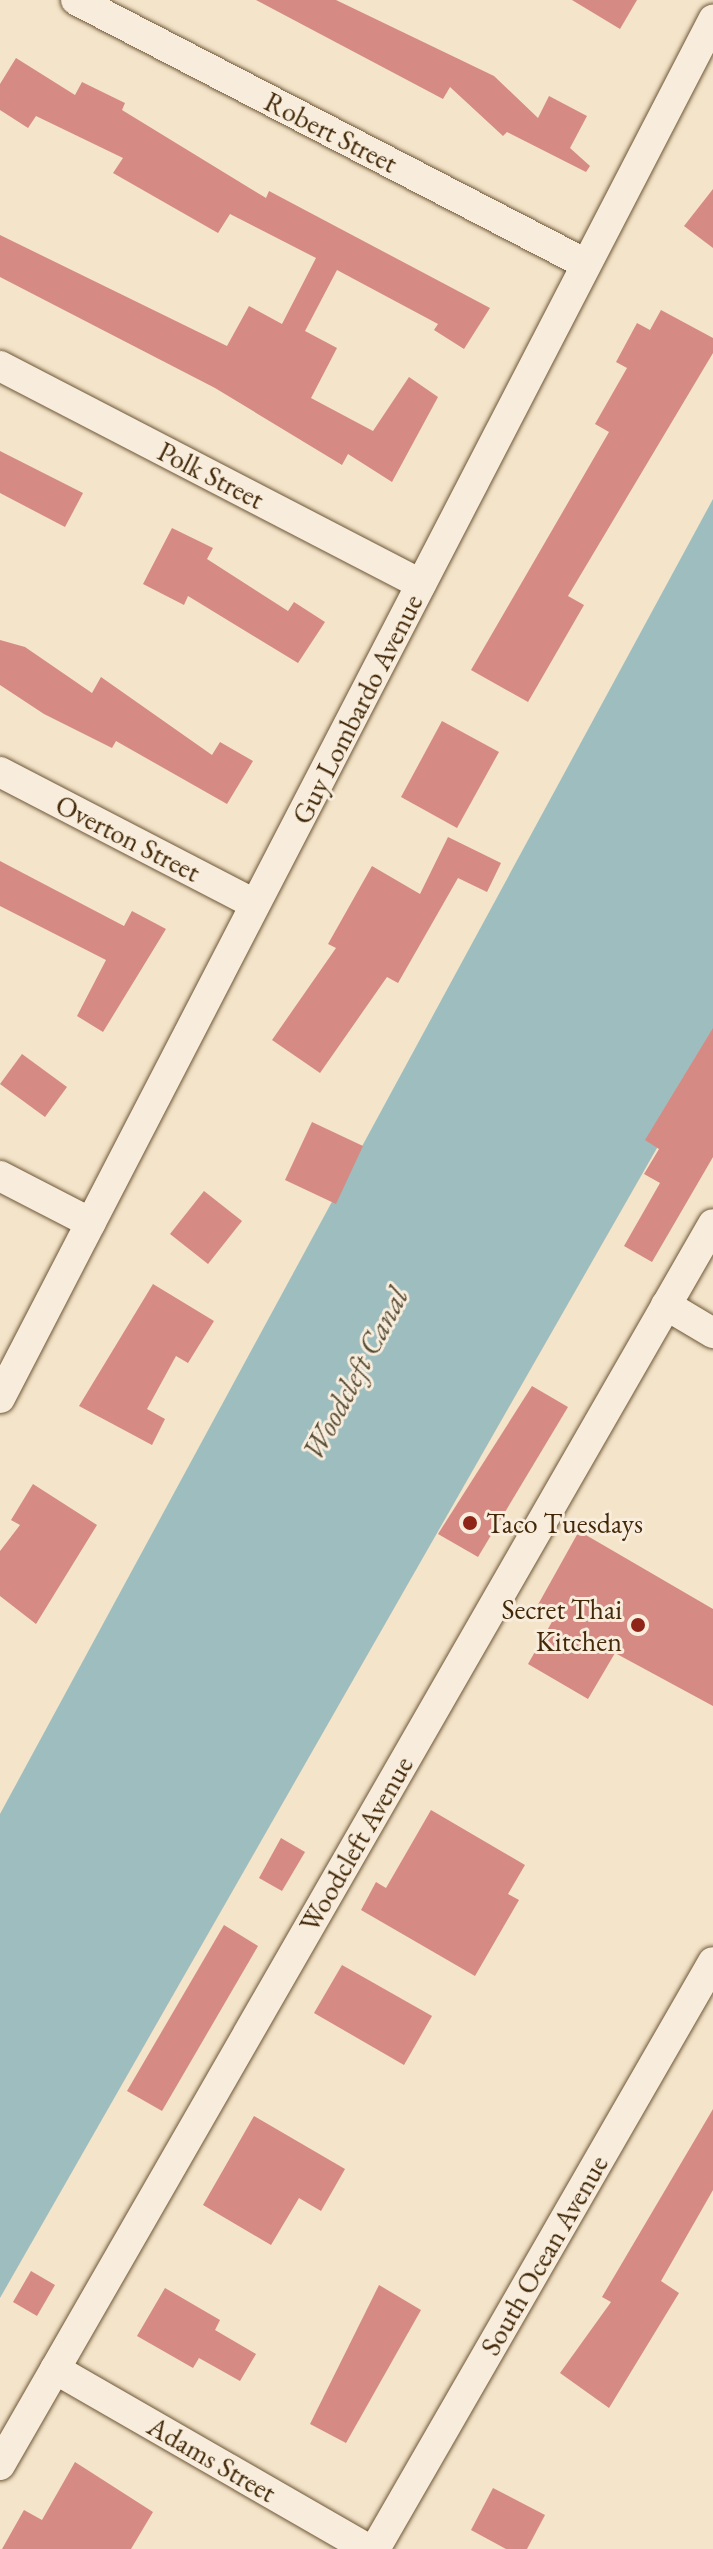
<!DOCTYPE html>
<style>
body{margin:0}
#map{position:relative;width:713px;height:2549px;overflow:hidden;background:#f4e4c9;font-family:"EB Garamond",serif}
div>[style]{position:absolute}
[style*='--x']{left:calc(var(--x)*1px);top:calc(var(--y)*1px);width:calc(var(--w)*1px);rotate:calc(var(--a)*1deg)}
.water>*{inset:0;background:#9ebdbe}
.building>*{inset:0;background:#d68a84}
.roads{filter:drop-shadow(0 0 2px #6e5738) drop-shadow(0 0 2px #6e5738)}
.minor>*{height:30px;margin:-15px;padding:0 15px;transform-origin:15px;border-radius:15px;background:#f8eddc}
.dots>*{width:22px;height:22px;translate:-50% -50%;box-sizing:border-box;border:4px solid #f8eddc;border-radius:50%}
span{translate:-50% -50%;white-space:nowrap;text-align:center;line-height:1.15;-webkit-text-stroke:6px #f8eddc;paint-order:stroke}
.street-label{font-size:28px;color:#422808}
.poi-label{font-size:28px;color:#422808}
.left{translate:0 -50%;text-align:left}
.right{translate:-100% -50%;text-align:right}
.water-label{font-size:30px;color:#594d36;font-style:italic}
</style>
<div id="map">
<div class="water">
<div style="clip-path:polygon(713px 499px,713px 1050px,0 2298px,0 1814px)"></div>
</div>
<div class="building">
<div style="clip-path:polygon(256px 0,336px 0,494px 76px,538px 118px,549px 96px,587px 116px,570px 148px,590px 166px,586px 172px,507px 132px,503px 136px,450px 87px,443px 99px)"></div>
<div style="clip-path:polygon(572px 0,637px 0,620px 29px)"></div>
<div style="clip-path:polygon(16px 58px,75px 95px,82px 82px,125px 103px,122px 110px,266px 198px,269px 191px,490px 308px,464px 349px,434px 330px,438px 324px,337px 270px,305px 331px,337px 348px,311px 398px,373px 431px,409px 377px,438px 397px,392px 482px,348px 454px,342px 465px,215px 388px,0 277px,0 235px,227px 346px,249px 306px,282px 324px,316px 258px,230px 214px,218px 233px,113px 173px,123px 158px,36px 116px,28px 128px,0 110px,0 84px)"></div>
<div style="clip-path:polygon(713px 189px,713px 248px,684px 226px)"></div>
<div style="clip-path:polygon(661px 310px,713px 338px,713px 353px,568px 596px,584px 605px,528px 702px,471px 670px,609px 432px,595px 424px,627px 368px,616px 362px,637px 323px,650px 330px)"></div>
<div style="clip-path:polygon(0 451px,83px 493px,65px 527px,0 493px)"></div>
<div style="clip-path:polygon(172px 528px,213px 548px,207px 559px,288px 611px,294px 602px,325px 622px,298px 663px,188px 596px,184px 605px,143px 584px)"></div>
<div style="clip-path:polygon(0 640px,25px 647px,92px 693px,101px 677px,212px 755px,220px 742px,253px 761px,227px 804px,116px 741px,112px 748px,44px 714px,0 685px)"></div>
<div style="clip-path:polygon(442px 721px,499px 752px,457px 828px,401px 797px)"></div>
<div style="clip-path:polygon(448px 837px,501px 863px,487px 892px,458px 878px,398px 983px,387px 977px,320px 1073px,272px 1040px,336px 948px,328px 944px,372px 866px,420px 894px)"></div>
<div style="clip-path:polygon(0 861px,124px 926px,132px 911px,166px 929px,103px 1032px,77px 1016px,106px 960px,0 906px)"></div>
<div style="clip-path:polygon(713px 1028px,713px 1157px,652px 1262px,624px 1246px,660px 1183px,644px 1174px,659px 1149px,645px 1140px)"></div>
<div style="clip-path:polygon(22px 1054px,67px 1087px,45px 1117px,0 1084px)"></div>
<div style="clip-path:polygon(312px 1122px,363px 1146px,336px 1204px,285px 1180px)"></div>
<div style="clip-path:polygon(204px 1191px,242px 1221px,208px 1264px,170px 1234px)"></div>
<div style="clip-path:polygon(153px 1284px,214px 1321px,188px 1363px,176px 1356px,147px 1409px,165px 1419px,152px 1445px,79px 1406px)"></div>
<div style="clip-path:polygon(532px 1386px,568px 1407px,478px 1557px,438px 1534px)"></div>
<div style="clip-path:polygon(33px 1484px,97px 1525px,36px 1624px,0 1596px,0 1551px,20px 1525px,11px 1520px)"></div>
<div style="clip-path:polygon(579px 1531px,713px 1609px,713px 1706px,615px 1653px,588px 1699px,528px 1664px,553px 1620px,535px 1610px)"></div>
<div style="clip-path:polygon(431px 1810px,525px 1865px,508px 1894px,519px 1900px,475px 1976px,361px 1910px,376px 1882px,386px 1888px)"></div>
<div style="clip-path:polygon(281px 1838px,305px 1852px,282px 1891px,259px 1878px)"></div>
<div style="clip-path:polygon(224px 1925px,258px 1946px,162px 2111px,127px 2091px)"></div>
<div style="clip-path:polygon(342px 1965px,432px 2016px,404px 2065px,314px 2013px)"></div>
<div style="clip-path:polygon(713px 2109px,713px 2190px,661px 2281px,679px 2293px,609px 2408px,560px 2373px,611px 2302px,602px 2297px)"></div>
<div style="clip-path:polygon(254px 2116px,345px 2169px,321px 2211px,299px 2198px,271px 2245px,203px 2205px)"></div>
<div style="clip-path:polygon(31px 2271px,55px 2285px,37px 2316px,13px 2302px)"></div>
<div style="clip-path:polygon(379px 2285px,421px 2310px,346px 2443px,310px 2424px)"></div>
<div style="clip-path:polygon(165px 2288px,220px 2320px,215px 2330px,256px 2354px,240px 2381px,199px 2358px,193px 2368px,137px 2336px)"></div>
<div style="clip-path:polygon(75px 2462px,153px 2512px,131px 2549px,2px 2549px,24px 2510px,42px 2520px)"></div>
<div style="clip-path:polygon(493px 2488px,545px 2515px,527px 2549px,506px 2549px,471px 2530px)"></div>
</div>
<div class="roads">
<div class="minor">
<div style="--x:76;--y:0;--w:574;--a:27.37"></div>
<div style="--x:0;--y:366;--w:474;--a:27.4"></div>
<div style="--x:0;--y:772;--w:287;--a:27.4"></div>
<div style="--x:0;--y:1176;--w:102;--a:27.3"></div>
<div style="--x:666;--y:1305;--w:55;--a:30.8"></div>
<div style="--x:0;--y:1398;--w:1552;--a:-62.64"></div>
<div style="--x:55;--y:2369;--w:361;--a:29.9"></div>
<div style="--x:0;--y:2465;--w:1431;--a:-60.12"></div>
<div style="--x:375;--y:2549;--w:677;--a:-60.07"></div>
</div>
</div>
<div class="dots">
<div style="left:470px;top:1523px;background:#8f2418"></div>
<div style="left:638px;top:1625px;background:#8f2418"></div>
</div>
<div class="street-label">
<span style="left:331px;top:132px;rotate:27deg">Robert Street</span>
<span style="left:211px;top:475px;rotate:27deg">Polk Street</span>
<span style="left:357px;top:709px;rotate:-63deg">Guy Lombardo Avenue</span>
<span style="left:128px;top:838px;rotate:27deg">Overton Street</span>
<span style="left:356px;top:1844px;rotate:-60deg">Woodcleft Avenue</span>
<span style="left:544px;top:2255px;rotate:-60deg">South Ocean Avenue</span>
<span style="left:212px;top:2459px;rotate:30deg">Adams Street</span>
</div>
<div class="poi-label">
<span class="left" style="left:486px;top:1523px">Taco Tuesdays</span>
<span class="right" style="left:622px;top:1625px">Secret Thai<br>Kitchen</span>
</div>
<div class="water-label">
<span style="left:356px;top:1374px;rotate:-62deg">Woodcleft Canal</span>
</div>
</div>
